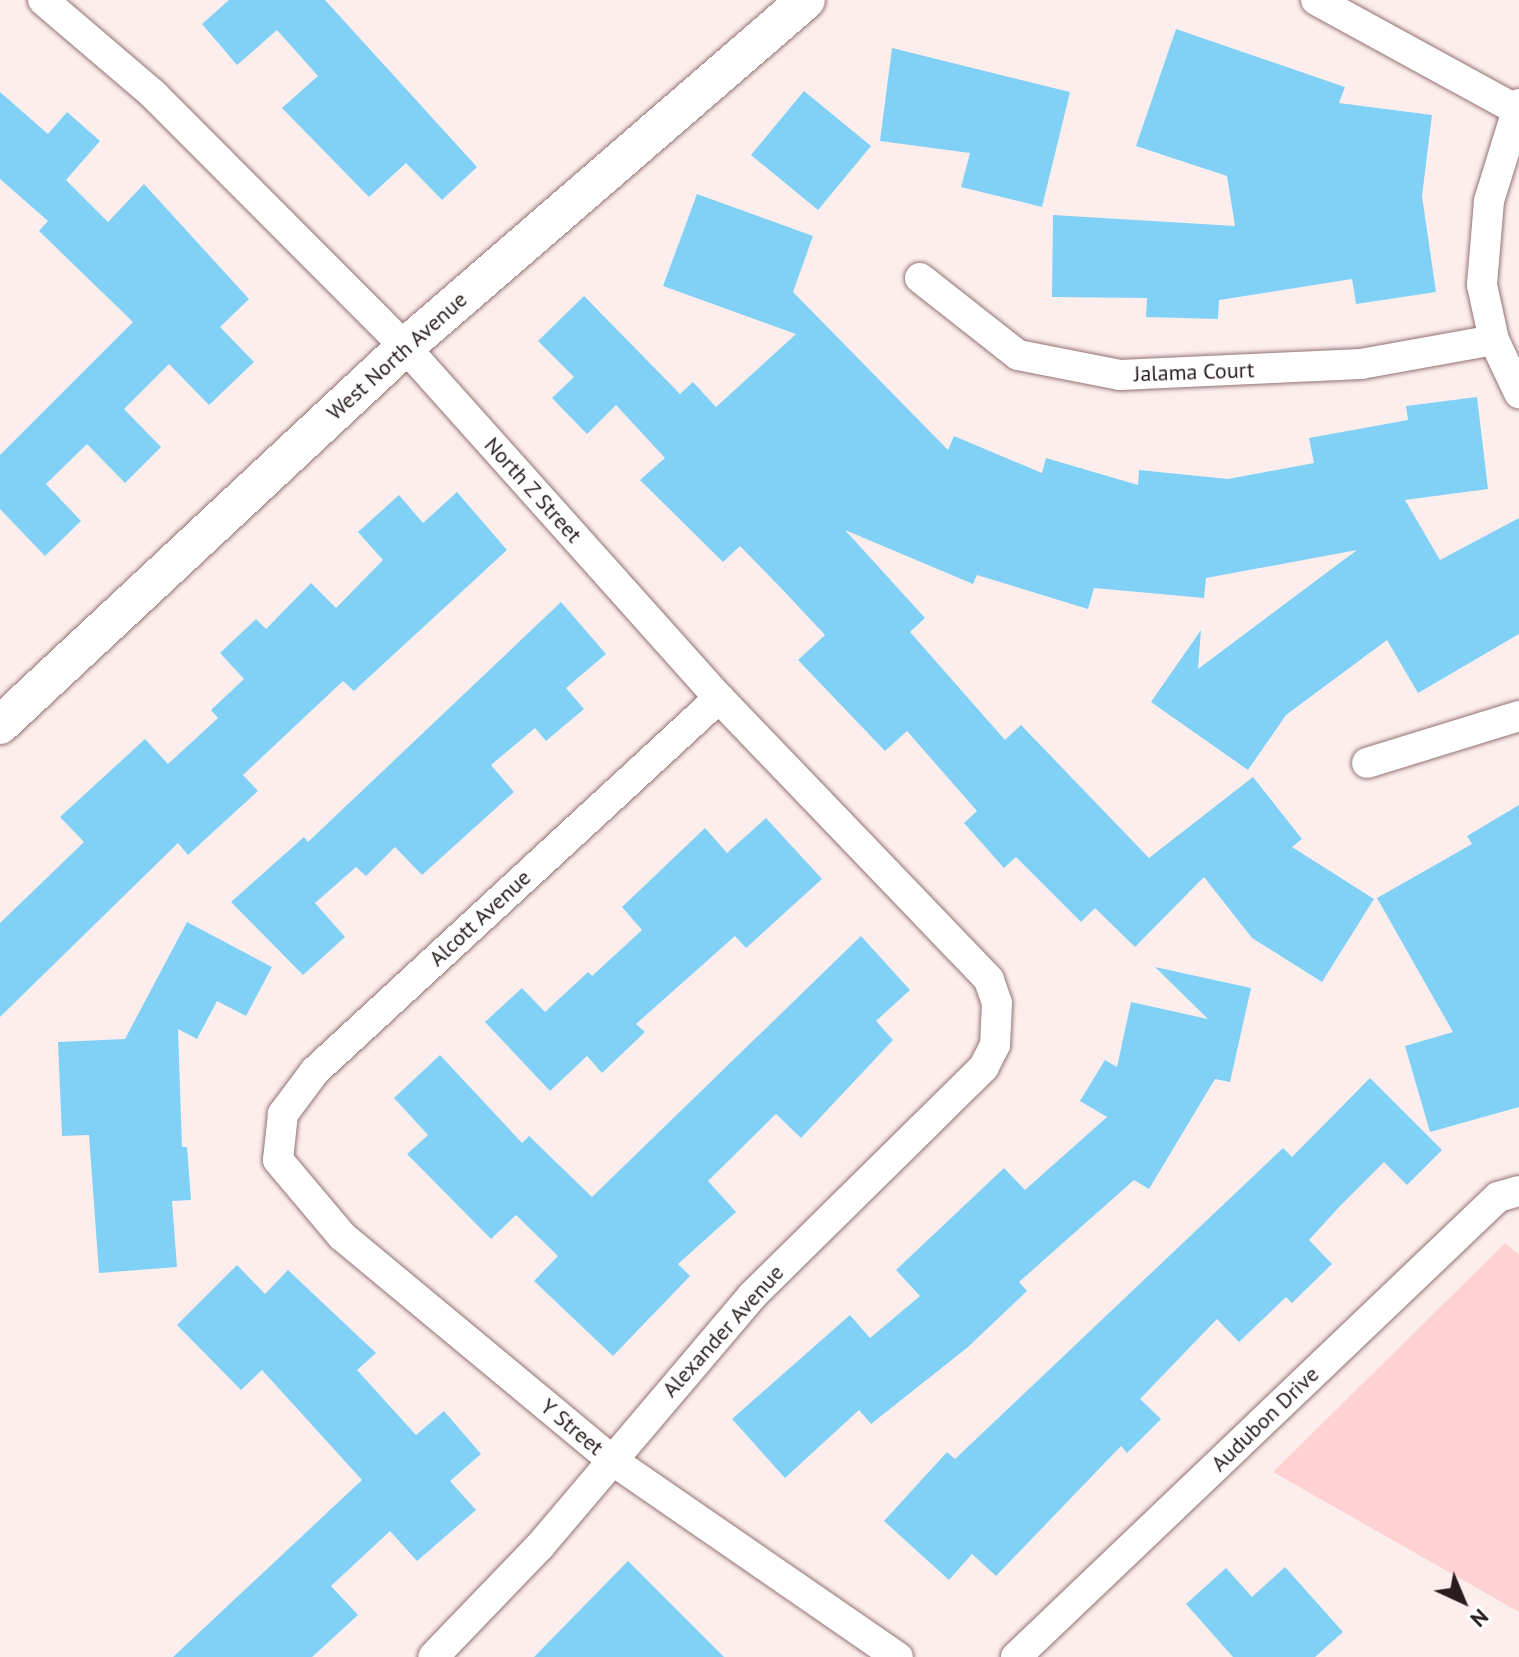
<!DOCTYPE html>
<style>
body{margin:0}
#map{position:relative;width:1519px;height:1657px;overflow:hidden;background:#fdeeee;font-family:"PT Sans",sans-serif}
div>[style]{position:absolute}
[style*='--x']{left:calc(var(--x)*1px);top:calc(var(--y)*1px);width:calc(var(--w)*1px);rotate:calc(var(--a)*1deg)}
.green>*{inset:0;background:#fed2d3}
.building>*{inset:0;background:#80d1f5}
.roads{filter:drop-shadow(0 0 2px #937273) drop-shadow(0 0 2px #937273)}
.minor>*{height:30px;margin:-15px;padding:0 15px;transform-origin:15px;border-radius:15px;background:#fff}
.tertiary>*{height:38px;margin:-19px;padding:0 19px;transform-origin:19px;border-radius:19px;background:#fff}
span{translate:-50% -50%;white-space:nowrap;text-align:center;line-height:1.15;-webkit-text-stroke:6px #fff;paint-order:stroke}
.street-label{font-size:22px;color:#291c1c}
.north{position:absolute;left:1423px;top:1561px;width:80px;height:80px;-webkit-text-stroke:6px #fff;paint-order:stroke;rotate:136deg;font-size:22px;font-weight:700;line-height:32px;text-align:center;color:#291c1c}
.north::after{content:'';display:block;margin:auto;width:28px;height:36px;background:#291c1c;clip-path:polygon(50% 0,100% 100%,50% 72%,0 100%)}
</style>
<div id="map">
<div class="green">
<div style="clip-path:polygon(1505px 1243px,1519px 1255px,1519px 1612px,1273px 1472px)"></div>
</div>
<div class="building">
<div style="clip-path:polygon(229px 0,325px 0,477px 167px,442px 200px,406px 163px,369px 197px,282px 108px,318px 76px,277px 30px,237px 65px,202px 24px)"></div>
<div style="clip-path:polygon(1176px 29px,1345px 87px,1339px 103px,1432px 115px,1422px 196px,1436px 292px,1356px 304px,1352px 279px,1219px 300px,1218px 319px,1146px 317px,1147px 298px,1052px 297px,1053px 215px,1235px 226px,1227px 176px,1136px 146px)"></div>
<div style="clip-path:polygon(892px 48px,1070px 92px,1042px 207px,961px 187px,970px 153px,880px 141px)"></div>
<div style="clip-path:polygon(804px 91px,871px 146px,818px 210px,751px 155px)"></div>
<div style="clip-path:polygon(0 92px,48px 134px,67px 112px,100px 141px,66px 180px,108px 222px,144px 184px,249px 299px,220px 327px,254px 362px,209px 405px,169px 364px,124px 409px,161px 447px,125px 483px,87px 444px,46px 484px,81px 521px,45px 556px,0 509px,0 455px,133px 322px,39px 231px,48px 221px,0 179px)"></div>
<div style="clip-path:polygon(697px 194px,813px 236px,793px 292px,948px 450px,954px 436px,1042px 473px,1046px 458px,1138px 485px,1139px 470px,1228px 479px,1314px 463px,1309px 438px,1408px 420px,1406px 406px,1477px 397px,1488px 489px,1405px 500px,1440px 560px,1519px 518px,1519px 634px,1418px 693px,1387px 640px,1286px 715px,1248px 770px,1151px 702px,1201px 630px,1198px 669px,1357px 550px,1206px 578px,1204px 598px,1094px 588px,1088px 609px,977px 575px,973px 584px,845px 530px,925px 618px,910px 632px,1005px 740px,1021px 725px,1149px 858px,1253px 777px,1302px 839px,1292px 847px,1374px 899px,1322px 982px,1252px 938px,1204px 877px,1135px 947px,1095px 908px,1081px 922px,1016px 857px,1004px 868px,964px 823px,977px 811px,907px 731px,885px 751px,798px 660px,825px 635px,780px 587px,740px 546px,723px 562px,640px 480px,665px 458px,616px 405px,587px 434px,552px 398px,574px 377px,538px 341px,584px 296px,680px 394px,693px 382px,716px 407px,796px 334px,663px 286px)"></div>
<div style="clip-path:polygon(457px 492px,507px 550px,354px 691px,343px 681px,243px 775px,258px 791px,188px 855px,178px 843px,0 1017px,0 923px,84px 842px,60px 817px,145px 739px,168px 764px,218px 718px,211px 710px,244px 679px,220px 653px,256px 619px,266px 629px,311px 583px,336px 608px,383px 560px,358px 532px,399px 495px,423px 523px)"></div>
<div style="clip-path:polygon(561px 602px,606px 654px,566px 688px,584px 709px,546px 741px,535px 728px,491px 765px,514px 792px,422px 875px,395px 847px,366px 876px,356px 867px,315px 903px,345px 937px,303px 975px,231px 902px,304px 837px,308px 842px)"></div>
<div style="clip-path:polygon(1519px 805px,1519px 1107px,1430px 1132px,1405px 1046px,1453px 1032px,1377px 898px,1472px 844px,1467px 836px)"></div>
<div style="clip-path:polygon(766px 818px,822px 879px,746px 948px,735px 936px,636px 1024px,645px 1032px,602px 1073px,587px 1056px,550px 1091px,485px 1022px,522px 988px,545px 1012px,588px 972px,592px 976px,642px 930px,622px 907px,705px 828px,727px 853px)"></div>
<div style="clip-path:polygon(187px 922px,272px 967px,246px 1016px,217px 1001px,197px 1039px,178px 1029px,182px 1147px,187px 1147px,191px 1200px,172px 1201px,177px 1267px,99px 1273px,89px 1135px,62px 1136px,58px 1042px,125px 1039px)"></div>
<div style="clip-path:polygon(861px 936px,910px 990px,876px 1021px,893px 1040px,801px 1138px,776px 1114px,708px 1181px,736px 1212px,678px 1264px,690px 1276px,613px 1356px,534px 1281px,558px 1256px,516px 1215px,491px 1239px,407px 1154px,428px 1135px,394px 1098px,440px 1055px,522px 1143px,529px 1136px,592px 1197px)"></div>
<div style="clip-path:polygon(1155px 967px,1251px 988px,1230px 1082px,1215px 1079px,1149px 1189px,1134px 1180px,1019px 1282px,1027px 1291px,968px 1347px,871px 1424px,859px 1410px,785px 1478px,732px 1419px,850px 1315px,870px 1338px,920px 1296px,896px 1270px,1004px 1168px,1025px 1190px,1107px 1117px,1080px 1101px,1105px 1060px,1117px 1067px,1131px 1002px,1208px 1019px)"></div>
<div style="clip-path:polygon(1370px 1078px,1442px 1150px,1407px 1185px,1384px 1162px,1340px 1206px,1309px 1240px,1332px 1264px,1292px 1303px,1286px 1297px,1239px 1342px,1217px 1319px,1140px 1399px,1161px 1419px,1127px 1453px,1121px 1446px,996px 1576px,972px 1554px,949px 1580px,884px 1521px,947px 1452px,955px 1459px,1283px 1148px,1292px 1157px)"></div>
<div style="clip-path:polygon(237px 1265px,265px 1294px,288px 1270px,376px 1353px,357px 1370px,416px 1435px,444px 1411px,481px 1454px,450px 1481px,476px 1510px,417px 1561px,390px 1531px,331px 1586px,358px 1615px,312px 1657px,173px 1657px,362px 1480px,262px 1370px,241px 1390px,177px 1325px)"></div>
<div style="clip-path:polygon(628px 1561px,724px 1657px,534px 1657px)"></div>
<div style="clip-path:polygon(1285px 1567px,1343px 1632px,1315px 1657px,1233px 1657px,1186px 1604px,1226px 1568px,1252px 1597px)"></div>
</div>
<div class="roads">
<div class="minor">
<div style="--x:43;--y:0;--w:145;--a:40.5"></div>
<div style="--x:153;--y:94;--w:357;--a:45.1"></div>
<div style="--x:405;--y:347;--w:471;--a:48.2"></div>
<div style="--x:719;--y:698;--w:390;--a:46.2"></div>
<div style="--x:989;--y:980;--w:24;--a:71"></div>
<div style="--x:997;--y:1003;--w:42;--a:92.7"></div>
<div style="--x:995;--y:1045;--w:25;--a:117"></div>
<div style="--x:984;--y:1067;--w:326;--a:135.4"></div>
<div style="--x:752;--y:1296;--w:328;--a:130.3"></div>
<div style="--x:540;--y:1546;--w:154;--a:133.9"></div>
<div style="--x:1316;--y:0;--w:227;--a:28.7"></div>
<div style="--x:1519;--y:104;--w:102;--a:107.2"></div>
<div style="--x:1489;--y:201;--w:84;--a:94.8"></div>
<div style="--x:1482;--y:285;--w:56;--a:77.7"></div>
<div style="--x:1494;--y:340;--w:59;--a:64.7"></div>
<div style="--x:920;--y:278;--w:125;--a:38.2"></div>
<div style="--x:1018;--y:355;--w:104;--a:11.1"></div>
<div style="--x:1120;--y:375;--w:241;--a:-2.6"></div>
<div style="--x:1361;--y:364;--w:135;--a:-10.2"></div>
<div style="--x:719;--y:698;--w:550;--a:137.28"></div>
<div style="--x:315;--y:1071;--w:54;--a:126.7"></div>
<div style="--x:283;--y:1114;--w:46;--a:96.2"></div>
<div style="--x:278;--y:1160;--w:99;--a:49.9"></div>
<div style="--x:342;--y:1236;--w:347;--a:39.7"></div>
<div style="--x:609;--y:1458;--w:351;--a:34.6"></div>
<div style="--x:1367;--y:763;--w:159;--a:-17.2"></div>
<div style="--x:1016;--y:1657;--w:666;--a:-43.66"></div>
<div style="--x:1498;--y:1197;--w:22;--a:-16"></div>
</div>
<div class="tertiary">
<div style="--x:0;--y:725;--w:554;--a:-43.03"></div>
<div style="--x:405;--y:347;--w:530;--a:-40.87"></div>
</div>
</div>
<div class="street-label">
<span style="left:397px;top:356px;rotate:-42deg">West North Avenue</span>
<span style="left:1194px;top:372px;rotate:-2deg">Jalama Court</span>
<span style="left:533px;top:490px;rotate:48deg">North Z Street</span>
<span style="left:480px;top:918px;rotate:-43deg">Alcott Avenue</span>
<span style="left:723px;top:1331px;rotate:-48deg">Alexander Avenue</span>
<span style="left:1265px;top:1419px;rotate:-44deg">Audubon Drive</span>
<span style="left:572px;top:1427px;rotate:40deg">Y Street</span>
</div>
<div class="north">N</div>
</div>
